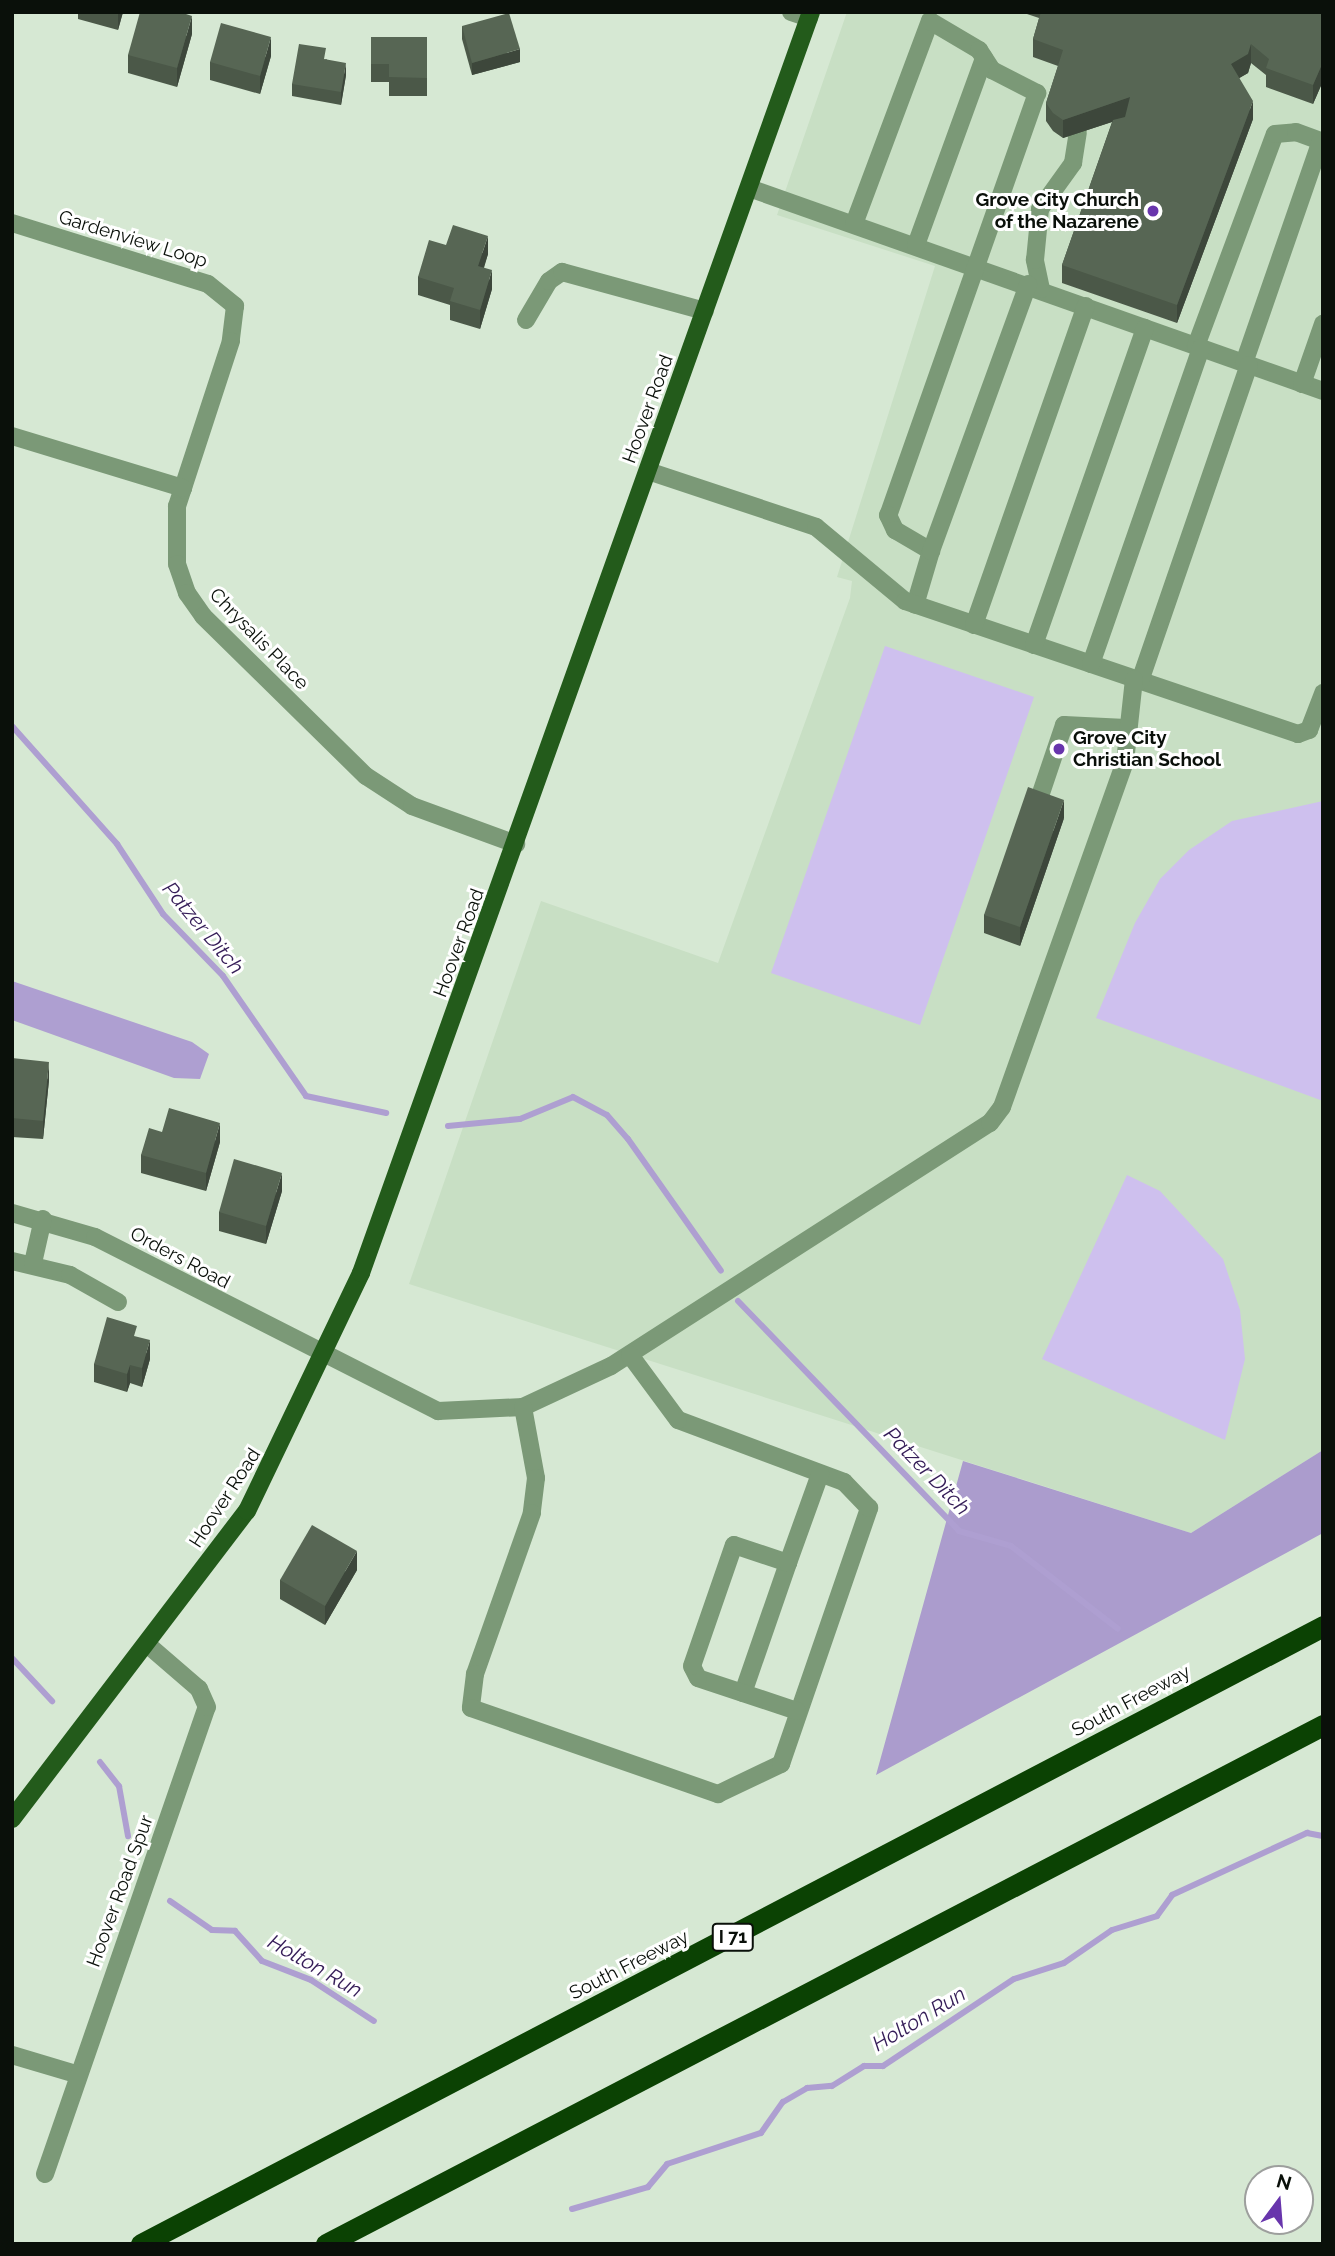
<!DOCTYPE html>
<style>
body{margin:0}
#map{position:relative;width:1335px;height:2256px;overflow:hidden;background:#d6e8d3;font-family:Raleway,sans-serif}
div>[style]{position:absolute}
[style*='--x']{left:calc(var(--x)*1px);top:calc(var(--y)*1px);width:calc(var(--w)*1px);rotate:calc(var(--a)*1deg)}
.built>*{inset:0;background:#c8dfc4}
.green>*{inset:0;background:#cec0ee}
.forest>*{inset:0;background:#ab9ccd}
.water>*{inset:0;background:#ae9fd1}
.stream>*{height:6px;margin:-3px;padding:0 3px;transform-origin:3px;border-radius:3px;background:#ae9fd1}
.minor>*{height:18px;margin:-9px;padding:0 9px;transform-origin:9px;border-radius:9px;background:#7b9977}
.major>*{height:18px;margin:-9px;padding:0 9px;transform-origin:9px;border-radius:9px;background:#235b1b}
.highway>*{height:21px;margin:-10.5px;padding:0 10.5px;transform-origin:10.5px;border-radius:10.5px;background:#0b4203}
.wall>*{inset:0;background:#4b5848}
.shaded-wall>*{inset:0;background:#3d473b}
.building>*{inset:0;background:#576654}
.dots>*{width:19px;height:19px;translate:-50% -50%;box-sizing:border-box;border:4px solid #fff;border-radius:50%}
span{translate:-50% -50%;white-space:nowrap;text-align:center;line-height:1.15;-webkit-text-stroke:6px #fff;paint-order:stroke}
.shield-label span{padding:2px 5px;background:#fff;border:2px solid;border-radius:5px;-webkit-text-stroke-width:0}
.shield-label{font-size:18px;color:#0a100a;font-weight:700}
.poi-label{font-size:19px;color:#0a100a;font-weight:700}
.right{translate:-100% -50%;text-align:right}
.left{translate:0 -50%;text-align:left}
.street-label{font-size:19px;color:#0a100a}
.water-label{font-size:21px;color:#341c57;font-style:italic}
.frame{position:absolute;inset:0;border:14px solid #0a100a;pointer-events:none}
.north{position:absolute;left:1244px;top:2165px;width:70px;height:70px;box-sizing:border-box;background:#fff;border:2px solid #9d9f9d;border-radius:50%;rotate:16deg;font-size:19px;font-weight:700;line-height:28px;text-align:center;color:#0a100a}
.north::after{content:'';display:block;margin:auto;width:24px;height:32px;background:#6835ac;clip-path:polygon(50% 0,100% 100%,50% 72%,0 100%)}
</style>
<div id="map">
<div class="built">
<div style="clip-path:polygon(847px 12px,1323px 12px,1323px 1450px,1191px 1533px,409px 1284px,541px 901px,718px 963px,850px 598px,852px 581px,837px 577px,935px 266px,777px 215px)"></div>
</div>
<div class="green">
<div style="clip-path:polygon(885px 646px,1034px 697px,920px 1025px,771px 973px)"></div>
<div style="clip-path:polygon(1323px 801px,1323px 1101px,1096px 1018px,1135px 923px,1160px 879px,1189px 850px,1232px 821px)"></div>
<div style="clip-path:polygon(1127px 1175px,1160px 1191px,1223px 1259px,1240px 1310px,1245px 1359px,1225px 1440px,1042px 1359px)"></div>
</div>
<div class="forest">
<div style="clip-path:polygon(1323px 1450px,1323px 1533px,876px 1775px,963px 1461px,1191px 1533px)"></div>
</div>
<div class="water">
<div style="clip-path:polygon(12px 981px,192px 1042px,209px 1054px,200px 1079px,174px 1078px,12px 1020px)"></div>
</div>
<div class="stream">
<div style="--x:12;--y:726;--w:158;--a:48.3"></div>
<div style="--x:117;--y:844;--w:84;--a:56.7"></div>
<div style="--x:163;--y:914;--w:86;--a:45.9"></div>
<div style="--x:223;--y:976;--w:146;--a:55.3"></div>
<div style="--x:306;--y:1096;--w:82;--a:12"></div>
<div style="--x:448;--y:1126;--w:72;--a:-5.6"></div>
<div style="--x:520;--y:1119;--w:57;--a:-22.5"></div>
<div style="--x:573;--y:1097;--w:38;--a:28"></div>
<div style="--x:607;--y:1115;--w:32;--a:49"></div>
<div style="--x:628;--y:1139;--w:161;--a:54.8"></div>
<div style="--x:738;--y:1301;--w:319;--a:46.1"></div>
<div style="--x:959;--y:1531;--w:54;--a:16.1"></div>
<div style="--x:1011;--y:1546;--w:135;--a:37.8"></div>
<div style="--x:12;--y:1658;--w:59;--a:47.1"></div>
<div style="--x:100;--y:1762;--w:31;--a:52"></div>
<div style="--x:119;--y:1786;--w:51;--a:79.8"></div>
<div style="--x:170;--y:1901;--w:51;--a:34.6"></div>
<div style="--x:212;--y:1930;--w:23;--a:2"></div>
<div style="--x:235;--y:1931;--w:40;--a:48"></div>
<div style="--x:262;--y:1961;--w:53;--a:21.2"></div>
<div style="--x:311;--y:1980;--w:75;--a:33.1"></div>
<div style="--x:572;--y:2209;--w:79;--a:-16.1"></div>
<div style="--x:648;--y:2187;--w:30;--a:-50"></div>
<div style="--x:667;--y:2164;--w:99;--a:-18.3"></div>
<div style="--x:761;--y:2133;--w:38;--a:-55"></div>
<div style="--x:783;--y:2102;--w:28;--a:-30"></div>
<div style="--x:807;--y:2088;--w:25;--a:-5"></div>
<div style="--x:832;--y:2086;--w:38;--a:-32"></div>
<div style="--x:864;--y:2066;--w:19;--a:0"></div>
<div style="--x:883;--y:2066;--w:157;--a:-33.6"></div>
<div style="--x:1014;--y:1979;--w:52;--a:-17.7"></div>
<div style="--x:1064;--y:1963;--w:58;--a:-34.5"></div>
<div style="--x:1112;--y:1930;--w:47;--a:-17.3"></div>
<div style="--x:1157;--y:1916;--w:26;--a:-54"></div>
<div style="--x:1172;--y:1895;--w:149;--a:-24.7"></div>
<div style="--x:1307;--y:1833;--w:16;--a:11"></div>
</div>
<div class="minor">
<div style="--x:791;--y:12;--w:19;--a:18"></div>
<div style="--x:749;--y:188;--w:609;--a:19.48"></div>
<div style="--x:12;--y:223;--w:205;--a:17.3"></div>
<div style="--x:208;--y:284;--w:35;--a:39"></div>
<div style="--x:235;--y:306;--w:35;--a:97"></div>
<div style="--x:231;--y:341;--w:174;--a:108.1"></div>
<div style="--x:177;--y:506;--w:58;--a:90"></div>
<div style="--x:177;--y:564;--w:31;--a:71"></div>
<div style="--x:187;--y:593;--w:28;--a:55"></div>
<div style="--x:203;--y:616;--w:228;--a:44.5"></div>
<div style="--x:366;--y:776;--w:55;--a:33.1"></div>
<div style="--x:412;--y:806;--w:111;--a:20.1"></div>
<div style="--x:854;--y:224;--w:217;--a:-69.5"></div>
<div style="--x:930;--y:21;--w:57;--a:30.6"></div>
<div style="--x:979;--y:50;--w:24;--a:57"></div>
<div style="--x:992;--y:70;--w:51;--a:27.1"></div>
<div style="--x:1037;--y:93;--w:448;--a:109.4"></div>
<div style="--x:888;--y:515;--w:17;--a:65"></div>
<div style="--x:895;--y:530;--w:42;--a:30.3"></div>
<div style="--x:931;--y:551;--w:56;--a:106.5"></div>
<div style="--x:916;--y:245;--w:199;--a:-70"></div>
<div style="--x:1041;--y:289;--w:30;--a:-102"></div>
<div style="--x:1035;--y:260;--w:51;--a:-84.4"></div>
<div style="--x:1040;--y:209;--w:57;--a:-54.3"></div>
<div style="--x:1073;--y:163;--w:31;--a:-81"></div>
<div style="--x:526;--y:320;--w:45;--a:-59.5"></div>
<div style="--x:549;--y:281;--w:16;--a:-35"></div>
<div style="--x:562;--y:272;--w:148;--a:15.3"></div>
<div style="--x:1196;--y:346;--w:226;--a:-69.6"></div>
<div style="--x:1275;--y:134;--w:21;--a:-5"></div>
<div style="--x:1296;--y:132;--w:29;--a:20"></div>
<div style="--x:1244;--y:363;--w:235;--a:-70.9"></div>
<div style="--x:1302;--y:384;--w:64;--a:-70.7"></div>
<div style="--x:12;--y:436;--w:179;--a:16.9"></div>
<div style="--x:648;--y:471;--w:177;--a:18.4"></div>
<div style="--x:816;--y:527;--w:116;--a:39.7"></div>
<div style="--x:905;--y:601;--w:415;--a:18.7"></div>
<div style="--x:1298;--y:734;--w:12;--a:-20"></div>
<div style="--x:1309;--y:730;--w:40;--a:-69"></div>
<div style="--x:931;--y:551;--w:284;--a:-70"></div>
<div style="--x:974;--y:625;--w:338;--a:-70.7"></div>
<div style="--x:1034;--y:645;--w:336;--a:-70.7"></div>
<div style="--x:1091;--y:664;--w:335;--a:-70.8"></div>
<div style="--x:1140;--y:681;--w:334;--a:-71"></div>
<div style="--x:1040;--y:796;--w:75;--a:-71.3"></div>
<div style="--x:1064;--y:725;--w:62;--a:2.8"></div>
<div style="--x:12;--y:1213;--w:86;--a:16.1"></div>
<div style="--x:95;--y:1237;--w:385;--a:26.9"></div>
<div style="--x:438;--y:1411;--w:85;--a:-2.7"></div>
<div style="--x:523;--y:1407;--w:97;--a:-25"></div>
<div style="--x:611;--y:1366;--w:450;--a:-32.7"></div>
<div style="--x:990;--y:1123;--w:20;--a:-53"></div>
<div style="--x:1002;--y:1107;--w:366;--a:-70.4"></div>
<div style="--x:1125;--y:762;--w:83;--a:-83.8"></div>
<div style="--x:12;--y:1261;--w:60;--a:13.6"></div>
<div style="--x:70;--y:1275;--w:55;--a:29.4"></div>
<div style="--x:33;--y:1263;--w:45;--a:-77.2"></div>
<div style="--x:523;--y:1407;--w:72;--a:79.6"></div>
<div style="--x:536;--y:1478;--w:35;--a:97"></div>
<div style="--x:532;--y:1513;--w:171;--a:109.5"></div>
<div style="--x:475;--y:1674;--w:34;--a:97"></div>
<div style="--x:471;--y:1708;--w:262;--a:19.2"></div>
<div style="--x:718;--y:1794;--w:70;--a:-25.5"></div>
<div style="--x:781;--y:1764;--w:271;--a:-71"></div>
<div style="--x:869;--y:1508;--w:36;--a:-134"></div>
<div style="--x:844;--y:1482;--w:177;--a:-159.5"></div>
<div style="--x:678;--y:1420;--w:81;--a:-126.4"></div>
<div style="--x:743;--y:1693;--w:138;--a:-70.9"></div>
<div style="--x:797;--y:1711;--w:104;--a:-161.6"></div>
<div style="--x:698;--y:1678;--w:13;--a:-117"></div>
<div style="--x:692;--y:1666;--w:128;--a:-70.9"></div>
<div style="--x:734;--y:1545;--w:57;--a:18.4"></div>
<div style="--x:788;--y:1563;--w:95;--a:-70.2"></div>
<div style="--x:12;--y:2055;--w:67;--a:16.5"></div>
<div style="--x:45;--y:2174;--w:494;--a:-70.9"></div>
<div style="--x:207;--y:1707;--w:20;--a:-114"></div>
<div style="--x:199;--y:1689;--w:67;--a:-139.2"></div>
</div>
<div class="major">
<div style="--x:12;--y:1819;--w:387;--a:-52.7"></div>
<div style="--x:247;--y:1511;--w:264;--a:-64.4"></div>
<div style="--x:361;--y:1273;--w:1339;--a:-70.36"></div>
</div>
<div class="highway">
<div style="--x:141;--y:2244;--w:1334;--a:-27.6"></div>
<div style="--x:326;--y:2244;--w:1124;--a:-27.5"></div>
</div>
<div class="wall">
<div style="clip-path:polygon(78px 12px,123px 12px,118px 30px,78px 19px)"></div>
<div style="clip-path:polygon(1021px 12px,1323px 12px,1323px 81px,1313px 104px,1266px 87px,1266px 75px,1251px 63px,1248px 73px,1239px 78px,1253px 119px,1177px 323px,1062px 283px,1062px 265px,1112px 122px,1063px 138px,1053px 131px,1046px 121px,1046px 103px,1058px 66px,1033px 57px,1033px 39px,1039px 18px)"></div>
<div style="clip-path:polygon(462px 26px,520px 62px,472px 75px,462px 39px)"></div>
<div style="clip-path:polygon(192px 34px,177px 87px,128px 73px,128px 55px)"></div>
<div style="clip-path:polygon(371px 37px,427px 37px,427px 96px,389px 96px,389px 82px,371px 82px)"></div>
<div style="clip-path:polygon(271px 56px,260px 94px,210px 80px,210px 62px)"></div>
<div style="clip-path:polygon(326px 59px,346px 75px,341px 105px,292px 96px,292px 84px)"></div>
<div style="clip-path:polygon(446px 245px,488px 254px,484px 268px,492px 289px,480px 329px,450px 320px,450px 305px,418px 295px,418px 277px)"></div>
<div style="clip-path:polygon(1064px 818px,1020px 946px,984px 933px,984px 915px)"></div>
<div style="clip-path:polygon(12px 1058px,49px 1080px,43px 1139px,12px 1137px)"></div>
<div style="clip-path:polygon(162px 1132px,220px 1142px,206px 1191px,141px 1173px,141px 1155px)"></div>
<div style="clip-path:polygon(282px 1191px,266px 1244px,219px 1231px,219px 1212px)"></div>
<div style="clip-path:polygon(137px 1337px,150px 1359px,142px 1387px,130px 1383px,127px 1392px,94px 1382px,94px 1364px)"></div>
<div style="clip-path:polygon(357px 1570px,325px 1625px,280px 1599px,280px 1580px)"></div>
</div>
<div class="shaded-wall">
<div style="clip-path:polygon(118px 12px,123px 12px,118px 30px)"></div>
<div style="clip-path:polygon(192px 16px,192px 34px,177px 87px,177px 68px)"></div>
<div style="clip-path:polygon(271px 37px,271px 56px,260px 94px,260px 76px)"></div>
<div style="clip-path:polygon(1251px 44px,1251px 63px,1248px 73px,1231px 83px,1231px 64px)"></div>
<div style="clip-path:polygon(520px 49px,520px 62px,472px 75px,472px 63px)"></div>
<div style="clip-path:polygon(1323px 62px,1323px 81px,1313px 104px,1313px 85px)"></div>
<div style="clip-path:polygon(346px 63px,346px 75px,341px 105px,341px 92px)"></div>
<div style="clip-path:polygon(1130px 97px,1130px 116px,1063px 138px,1063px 120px)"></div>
<div style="clip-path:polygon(1253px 101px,1253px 119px,1177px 323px,1177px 305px)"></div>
<div style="clip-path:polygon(488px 236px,488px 254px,478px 284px,478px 266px)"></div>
<div style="clip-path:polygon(492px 270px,492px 289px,480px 329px,480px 310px)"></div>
<div style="clip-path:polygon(1064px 800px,1064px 818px,1020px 946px,1020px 927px)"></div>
<div style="clip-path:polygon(49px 1062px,49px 1080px,43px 1139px,43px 1121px)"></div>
<div style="clip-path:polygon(220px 1123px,220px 1142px,206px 1191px,206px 1173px)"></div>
<div style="clip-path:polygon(282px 1173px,282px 1191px,266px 1244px,266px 1226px)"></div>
<div style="clip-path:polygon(150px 1340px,150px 1359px,142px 1387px,142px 1368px)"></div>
<div style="clip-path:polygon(130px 1365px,130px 1383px,127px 1392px,127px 1374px)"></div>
<div style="clip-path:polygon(357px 1551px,357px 1570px,325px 1625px,325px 1606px)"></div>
</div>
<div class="building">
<div style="clip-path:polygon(140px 12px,180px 12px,192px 16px,177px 68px,128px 55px)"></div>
<div style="clip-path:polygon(1041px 12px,1323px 12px,1323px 62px,1313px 85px,1266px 68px,1269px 59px,1251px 44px,1248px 54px,1231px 64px,1253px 101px,1177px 305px,1062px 265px,1113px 120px,1125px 117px,1130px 97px,1063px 120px,1053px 113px,1046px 103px,1063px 50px,1033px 39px)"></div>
<div style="clip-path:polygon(509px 13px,520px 49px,472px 63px,462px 26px)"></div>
<div style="clip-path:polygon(221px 23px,271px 37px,260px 76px,210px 62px)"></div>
<div style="clip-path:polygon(371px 37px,427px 37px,427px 78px,389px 77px,389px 64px,371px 64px)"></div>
<div style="clip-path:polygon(299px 44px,326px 48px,324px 59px,346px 63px,341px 92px,292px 84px)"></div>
<div style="clip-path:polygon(453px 225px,488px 236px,478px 266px,492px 270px,480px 310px,450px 301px,454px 288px,418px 277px,429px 240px,446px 245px)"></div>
<div style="clip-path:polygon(1028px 787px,1064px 800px,1020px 927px,984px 915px)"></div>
<div style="clip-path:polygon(12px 1058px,49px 1062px,43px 1121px,12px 1118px)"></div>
<div style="clip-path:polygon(169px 1108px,220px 1123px,206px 1173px,141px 1155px,149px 1128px,162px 1132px)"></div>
<div style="clip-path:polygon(234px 1159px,282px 1173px,266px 1226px,219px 1212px)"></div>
<div style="clip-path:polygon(107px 1317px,137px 1326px,134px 1336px,150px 1340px,142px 1368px,130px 1365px,127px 1374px,94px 1364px)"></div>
<div style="clip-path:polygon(312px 1525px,357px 1551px,325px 1606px,280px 1580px)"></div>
</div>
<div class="dots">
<div style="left:1153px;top:211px;background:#6835ac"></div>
<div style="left:1059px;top:749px;background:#6835ac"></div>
</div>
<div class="shield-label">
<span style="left:733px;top:1937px">I 71</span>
</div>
<div class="poi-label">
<span class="right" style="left:1139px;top:211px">Grove City Church<br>of the Nazarene</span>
<span class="left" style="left:1073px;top:749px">Grove City<br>Christian School</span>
</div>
<div class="street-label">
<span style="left:133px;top:239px;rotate:17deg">Gardenview Loop</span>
<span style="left:648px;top:409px;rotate:-70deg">Hoover Road</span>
<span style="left:259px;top:639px;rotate:46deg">Chrysalis Place</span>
<span style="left:459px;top:943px;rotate:-70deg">Hoover Road</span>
<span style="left:180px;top:1258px;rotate:28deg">Orders Road</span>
<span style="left:225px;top:1498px;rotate:-57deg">Hoover Road</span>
<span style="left:1131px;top:1701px;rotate:-28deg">South Freeway</span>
<span style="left:120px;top:1891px;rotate:-70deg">Hoover Road Spur</span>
<span style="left:629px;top:1965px;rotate:-27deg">South Freeway</span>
</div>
<div class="water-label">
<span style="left:203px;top:928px;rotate:50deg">Patzer Ditch</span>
<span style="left:927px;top:1471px;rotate:46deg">Patzer Ditch</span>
<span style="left:315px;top:1966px;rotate:30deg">Holton Run</span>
<span style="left:919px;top:2019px;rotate:-31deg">Holton Run</span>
</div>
<div class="frame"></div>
<div class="north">N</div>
</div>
